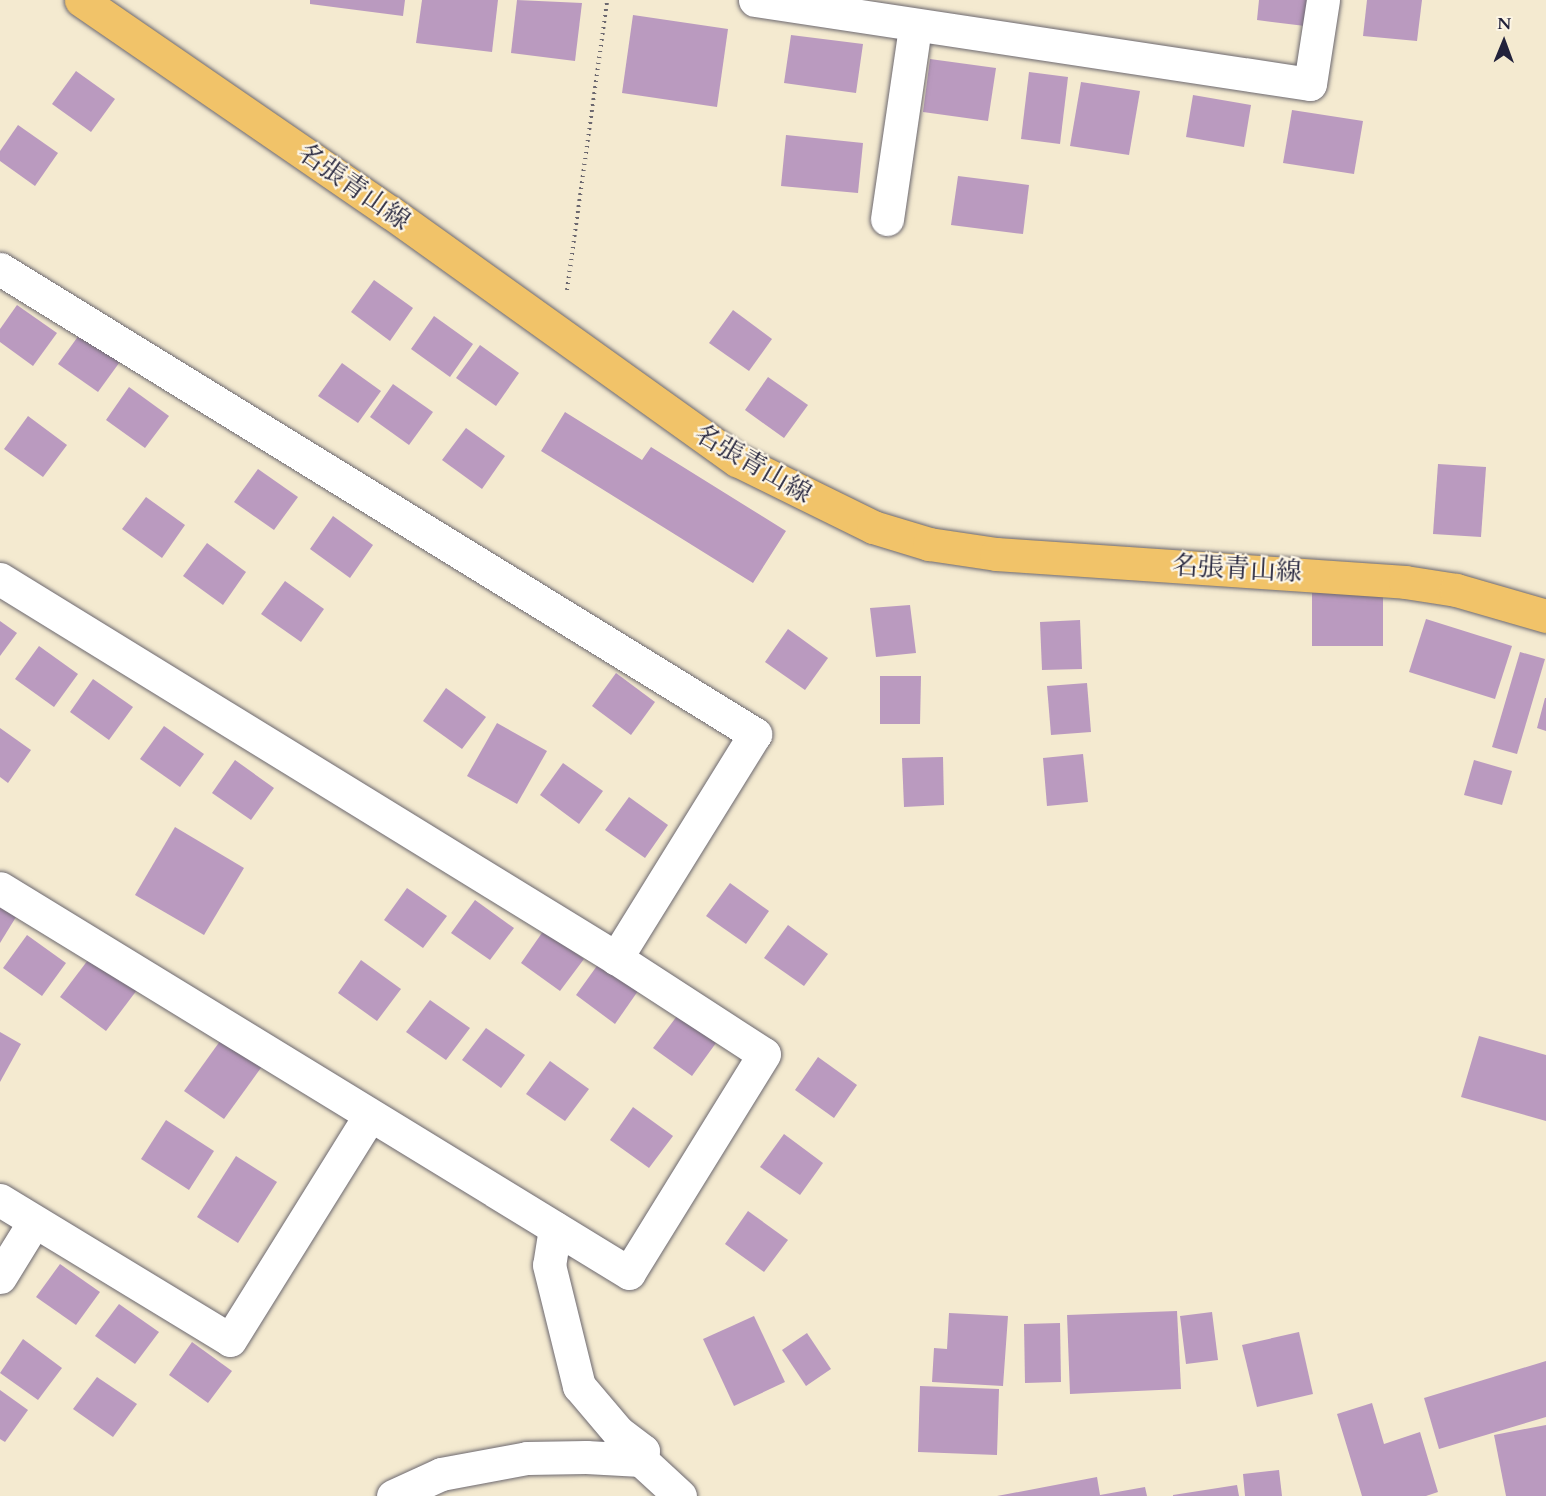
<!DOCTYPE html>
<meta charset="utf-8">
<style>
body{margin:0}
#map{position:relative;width:1546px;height:1496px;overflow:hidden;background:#f4ead0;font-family:Cardo,"Noto Serif JP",serif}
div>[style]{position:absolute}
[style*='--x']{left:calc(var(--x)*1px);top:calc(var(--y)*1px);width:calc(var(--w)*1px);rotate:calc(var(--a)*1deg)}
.building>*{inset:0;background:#ba9abf}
.path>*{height:4px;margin-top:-2px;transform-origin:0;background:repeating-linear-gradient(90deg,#6c686f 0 1.5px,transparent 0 6px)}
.roads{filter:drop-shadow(0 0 2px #6c686f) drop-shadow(0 0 2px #6c686f)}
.minor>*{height:33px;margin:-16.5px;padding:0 16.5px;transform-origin:16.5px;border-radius:16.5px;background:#fff}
.major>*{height:33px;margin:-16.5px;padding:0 16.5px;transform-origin:16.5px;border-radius:16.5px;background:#f1c369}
span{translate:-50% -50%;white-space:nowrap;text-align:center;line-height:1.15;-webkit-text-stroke:4.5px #fcf5e5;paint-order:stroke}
.street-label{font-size:26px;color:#22223b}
.north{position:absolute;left:1474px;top:12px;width:60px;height:60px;-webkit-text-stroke:4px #fcf5e5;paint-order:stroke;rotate:1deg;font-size:16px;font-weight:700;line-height:24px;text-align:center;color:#22223b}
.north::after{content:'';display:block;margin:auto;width:21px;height:27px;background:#22223b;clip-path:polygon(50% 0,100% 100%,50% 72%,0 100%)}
</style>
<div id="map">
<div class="building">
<div style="clip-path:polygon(310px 0,405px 0,403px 16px,310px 4px)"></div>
<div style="clip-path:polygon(422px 0,498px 0,492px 52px,416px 43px)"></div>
<div style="clip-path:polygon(517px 0,582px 3px,575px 61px,511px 53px)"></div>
<div style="clip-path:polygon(1259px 0,1309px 0,1305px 26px,1257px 20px)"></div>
<div style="clip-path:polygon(1367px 0,1422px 0,1417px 41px,1363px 36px)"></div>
<div style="clip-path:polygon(633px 15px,728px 29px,717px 107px,622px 93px)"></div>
<div style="clip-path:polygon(791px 35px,863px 44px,856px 93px,784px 83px)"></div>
<div style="clip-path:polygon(930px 59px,996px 68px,988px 121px,923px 112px)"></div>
<div style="clip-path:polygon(76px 71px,115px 99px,91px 132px,52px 104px)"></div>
<div style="clip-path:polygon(1029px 72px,1068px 77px,1060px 144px,1021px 139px)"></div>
<div style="clip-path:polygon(1081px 82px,1140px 91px,1129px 155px,1070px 146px)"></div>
<div style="clip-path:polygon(1193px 95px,1251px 105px,1244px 147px,1186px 137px)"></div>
<div style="clip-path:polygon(1292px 110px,1363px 121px,1354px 174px,1283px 163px)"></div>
<div style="clip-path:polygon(18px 125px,58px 153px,35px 186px,0 161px,0 151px)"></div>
<div style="clip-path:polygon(786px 135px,863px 143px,858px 193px,781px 186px)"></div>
<div style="clip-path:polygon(958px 176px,1029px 185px,1023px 234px,951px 225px)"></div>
<div style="clip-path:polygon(374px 280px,413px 308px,390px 341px,351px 312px)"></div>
<div style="clip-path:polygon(17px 305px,57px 333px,33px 366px,0 342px,0 329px)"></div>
<div style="clip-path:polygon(733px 310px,772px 339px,749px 371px,709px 343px)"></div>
<div style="clip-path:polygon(434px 316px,473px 344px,450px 377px,411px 349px)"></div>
<div style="clip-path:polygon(82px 331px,122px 359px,98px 392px,58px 364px)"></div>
<div style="clip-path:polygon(480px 345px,519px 373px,496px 406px,456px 378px)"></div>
<div style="clip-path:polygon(342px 363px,381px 391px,358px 423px,318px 396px)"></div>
<div style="clip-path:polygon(768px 377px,808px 405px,784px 438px,745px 410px)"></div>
<div style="clip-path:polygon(393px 384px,433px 412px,409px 445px,370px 417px)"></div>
<div style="clip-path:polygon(129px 387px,169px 416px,145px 448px,106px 420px)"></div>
<div style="clip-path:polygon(565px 412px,642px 460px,651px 447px,786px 531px,753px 583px,541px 451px)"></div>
<div style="clip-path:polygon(28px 416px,67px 445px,43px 477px,4px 449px)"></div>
<div style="clip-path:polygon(466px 428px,505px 456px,482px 489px,442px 460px)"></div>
<div style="clip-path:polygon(1438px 464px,1486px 467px,1481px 537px,1433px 534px)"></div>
<div style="clip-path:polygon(258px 469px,298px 497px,274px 530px,234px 502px)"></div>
<div style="clip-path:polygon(146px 497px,185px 525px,162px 558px,122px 529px)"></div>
<div style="clip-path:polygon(333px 516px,373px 545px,350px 578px,310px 549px)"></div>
<div style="clip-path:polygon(207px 543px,246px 572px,223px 605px,183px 576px)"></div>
<div style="clip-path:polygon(285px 581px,324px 609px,301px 642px,261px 614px)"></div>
<div style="clip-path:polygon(1312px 593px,1383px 593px,1383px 646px,1312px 646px)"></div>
<div style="clip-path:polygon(910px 605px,916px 653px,876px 657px,870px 608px)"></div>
<div style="clip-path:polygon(1426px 619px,1512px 646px,1495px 699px,1409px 672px)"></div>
<div style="clip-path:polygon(1080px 620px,1082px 669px,1042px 670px,1040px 622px)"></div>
<div style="clip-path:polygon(0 621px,17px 633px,0 656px)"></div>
<div style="clip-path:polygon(788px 629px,828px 658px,805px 690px,765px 662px)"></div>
<div style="clip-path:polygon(39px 646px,78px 674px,54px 707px,15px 679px)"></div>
<div style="clip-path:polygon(1520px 652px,1545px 659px,1517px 754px,1492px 747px)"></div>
<div style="clip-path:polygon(616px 673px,655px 702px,631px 735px,592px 706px)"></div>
<div style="clip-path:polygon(880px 676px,921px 676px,920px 724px,880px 724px)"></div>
<div style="clip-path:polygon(93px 679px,133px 707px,109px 740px,70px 712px)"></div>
<div style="clip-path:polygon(1087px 683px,1091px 732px,1051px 735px,1047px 686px)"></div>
<div style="clip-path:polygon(446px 688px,486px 717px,462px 749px,423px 721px)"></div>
<div style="clip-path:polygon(1545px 698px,1546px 698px,1546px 731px,1537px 728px)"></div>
<div style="clip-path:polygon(497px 723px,547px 751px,517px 804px,467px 776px)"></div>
<div style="clip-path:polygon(164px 726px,204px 754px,180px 787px,140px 759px)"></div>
<div style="clip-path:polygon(0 728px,31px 750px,8px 783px,0 777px)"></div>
<div style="clip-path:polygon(1083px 754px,1088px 802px,1047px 806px,1043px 758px)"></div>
<div style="clip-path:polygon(943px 757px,944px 805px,904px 807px,902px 758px)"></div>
<div style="clip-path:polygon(235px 760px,274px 788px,251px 820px,212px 793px)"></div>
<div style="clip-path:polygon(1474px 760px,1512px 771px,1502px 805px,1464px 795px)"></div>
<div style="clip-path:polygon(563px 763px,603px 791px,579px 824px,540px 795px)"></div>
<div style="clip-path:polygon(629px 797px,668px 825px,645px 858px,605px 830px)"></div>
<div style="clip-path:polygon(175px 827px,244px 868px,204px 935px,135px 895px)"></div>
<div style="clip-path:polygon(730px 883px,769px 911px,746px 944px,706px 916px)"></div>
<div style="clip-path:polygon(407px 888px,447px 916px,423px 948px,384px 920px)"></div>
<div style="clip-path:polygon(475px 900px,514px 928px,490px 960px,451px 933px)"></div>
<div style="clip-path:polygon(0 907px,16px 917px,0 943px)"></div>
<div style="clip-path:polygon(788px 925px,828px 954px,804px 986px,764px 958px)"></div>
<div style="clip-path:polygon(544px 930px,584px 959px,560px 991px,521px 963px)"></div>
<div style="clip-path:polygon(27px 935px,66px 963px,42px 996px,3px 968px)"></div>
<div style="clip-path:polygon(91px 956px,137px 990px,106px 1031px,60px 997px)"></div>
<div style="clip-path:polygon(361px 960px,401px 989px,377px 1021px,338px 993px)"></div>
<div style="clip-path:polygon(599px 963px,638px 991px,615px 1024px,576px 995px)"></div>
<div style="clip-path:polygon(430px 1000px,470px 1028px,446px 1060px,406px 1032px)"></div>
<div style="clip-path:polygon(677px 1016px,716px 1043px,692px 1076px,653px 1048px)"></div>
<div style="clip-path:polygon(486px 1028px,525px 1055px,501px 1088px,462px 1060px)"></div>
<div style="clip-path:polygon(0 1032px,21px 1044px,0 1082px)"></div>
<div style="clip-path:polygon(1479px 1036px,1546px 1055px,1546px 1121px,1461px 1097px)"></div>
<div style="clip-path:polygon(223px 1037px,263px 1065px,224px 1119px,184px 1091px)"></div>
<div style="clip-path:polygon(818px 1057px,857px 1085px,834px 1118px,795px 1090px)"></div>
<div style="clip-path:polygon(550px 1061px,589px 1089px,565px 1121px,526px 1094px)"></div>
<div style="clip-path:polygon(633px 1107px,673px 1136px,649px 1168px,610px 1140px)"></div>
<div style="clip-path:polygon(166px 1120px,214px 1151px,189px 1190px,141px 1159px)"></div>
<div style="clip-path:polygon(784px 1134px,823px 1163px,800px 1195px,760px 1167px)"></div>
<div style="clip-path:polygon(236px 1156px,277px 1182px,238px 1243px,197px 1217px)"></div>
<div style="clip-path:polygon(748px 1211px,788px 1240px,764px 1272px,725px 1244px)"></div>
<div style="clip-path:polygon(60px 1264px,100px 1292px,76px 1325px,36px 1297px)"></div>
<div style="clip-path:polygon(119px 1304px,159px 1332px,135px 1364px,95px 1336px)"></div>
<div style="clip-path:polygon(1177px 1311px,1181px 1389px,1070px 1394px,1067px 1315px)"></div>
<div style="clip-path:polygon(1212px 1312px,1218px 1360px,1186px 1364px,1180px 1316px)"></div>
<div style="clip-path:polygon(949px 1313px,1008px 1316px,1003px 1386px,932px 1382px,934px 1348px,947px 1349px)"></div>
<div style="clip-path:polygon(754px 1316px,785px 1382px,734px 1406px,703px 1339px)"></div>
<div style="clip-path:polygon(1060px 1323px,1061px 1382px,1025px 1383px,1024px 1324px)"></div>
<div style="clip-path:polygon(1299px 1332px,1313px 1394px,1257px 1407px,1242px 1345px)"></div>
<div style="clip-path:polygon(807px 1333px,831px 1369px,806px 1386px,782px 1350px)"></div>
<div style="clip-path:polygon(23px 1339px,62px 1368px,38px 1400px,0 1373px)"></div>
<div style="clip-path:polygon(192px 1342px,232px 1371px,208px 1403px,169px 1375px)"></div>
<div style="clip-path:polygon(1546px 1361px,1546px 1417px,1439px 1449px,1424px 1398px)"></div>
<div style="clip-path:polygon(97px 1377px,137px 1404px,113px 1437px,73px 1409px)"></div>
<div style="clip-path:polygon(920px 1386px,999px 1389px,997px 1455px,918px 1452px)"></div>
<div style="clip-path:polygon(0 1390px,28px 1410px,5px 1442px,0 1439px)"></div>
<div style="clip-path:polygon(1372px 1403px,1384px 1444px,1420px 1432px,1438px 1492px,1426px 1496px,1362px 1496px,1337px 1414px)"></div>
<div style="clip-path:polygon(1546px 1425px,1546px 1496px,1506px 1496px,1494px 1435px)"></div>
<div style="clip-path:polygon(1279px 1470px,1282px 1496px,1245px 1496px,1243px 1474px)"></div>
<div style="clip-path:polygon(1097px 1477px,1100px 1495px,1145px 1487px,1147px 1496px,997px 1496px)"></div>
<div style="clip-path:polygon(1237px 1485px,1239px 1496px,1173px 1496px,1173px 1495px)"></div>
</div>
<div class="path">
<div style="--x:567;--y:290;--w:293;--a:-82.1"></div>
</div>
<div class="roads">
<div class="minor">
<div style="--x:755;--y:0;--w:561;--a:8.61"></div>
<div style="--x:1310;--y:84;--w:85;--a:-81.2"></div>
<div style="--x:887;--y:219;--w:195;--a:-81.7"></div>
<div style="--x:0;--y:269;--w:887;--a:31.63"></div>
<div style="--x:755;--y:734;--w:264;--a:121.8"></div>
<div style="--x:0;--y:579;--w:723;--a:31.6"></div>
<div style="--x:616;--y:958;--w:176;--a:33"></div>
<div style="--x:764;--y:1054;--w:257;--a:121.7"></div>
<div style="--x:629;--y:1273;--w:737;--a:-148.53"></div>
<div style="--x:0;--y:1200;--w:269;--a:31.3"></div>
<div style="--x:230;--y:1340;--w:263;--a:-58.1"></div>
<div style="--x:555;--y:1228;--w:37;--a:99"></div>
<div style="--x:549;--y:1265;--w:125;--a:76.1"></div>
<div style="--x:579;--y:1386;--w:60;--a:49.7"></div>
<div style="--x:618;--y:1432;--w:31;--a:37"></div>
<div style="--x:643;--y:1451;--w:9;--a:103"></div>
<div style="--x:0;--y:1277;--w:65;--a:-58.3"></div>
<div style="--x:393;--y:1496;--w:53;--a:-24.6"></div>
<div style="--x:441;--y:1474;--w:87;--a:-10.5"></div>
<div style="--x:527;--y:1458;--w:59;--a:-1"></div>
<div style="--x:586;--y:1457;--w:55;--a:3.1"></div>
<div style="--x:641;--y:1460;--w:53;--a:42.7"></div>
</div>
<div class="major">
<div style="--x:81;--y:0;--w:375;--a:34.5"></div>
<div style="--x:390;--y:212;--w:427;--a:35.6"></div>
<div style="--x:737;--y:460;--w:152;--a:26.2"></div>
<div style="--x:873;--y:527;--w:59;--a:16.9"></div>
<div style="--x:929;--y:544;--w:68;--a:8.5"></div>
<div style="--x:996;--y:554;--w:410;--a:3.9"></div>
<div style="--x:1405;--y:582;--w:52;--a:8.9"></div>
<div style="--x:1456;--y:590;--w:94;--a:16.1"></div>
</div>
</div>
<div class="street-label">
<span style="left:354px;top:187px;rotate:35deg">名張青山線</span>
<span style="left:753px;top:464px;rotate:30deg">名張青山線</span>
<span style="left:1237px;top:569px;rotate:3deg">名張青山線</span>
</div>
<div class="north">N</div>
</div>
